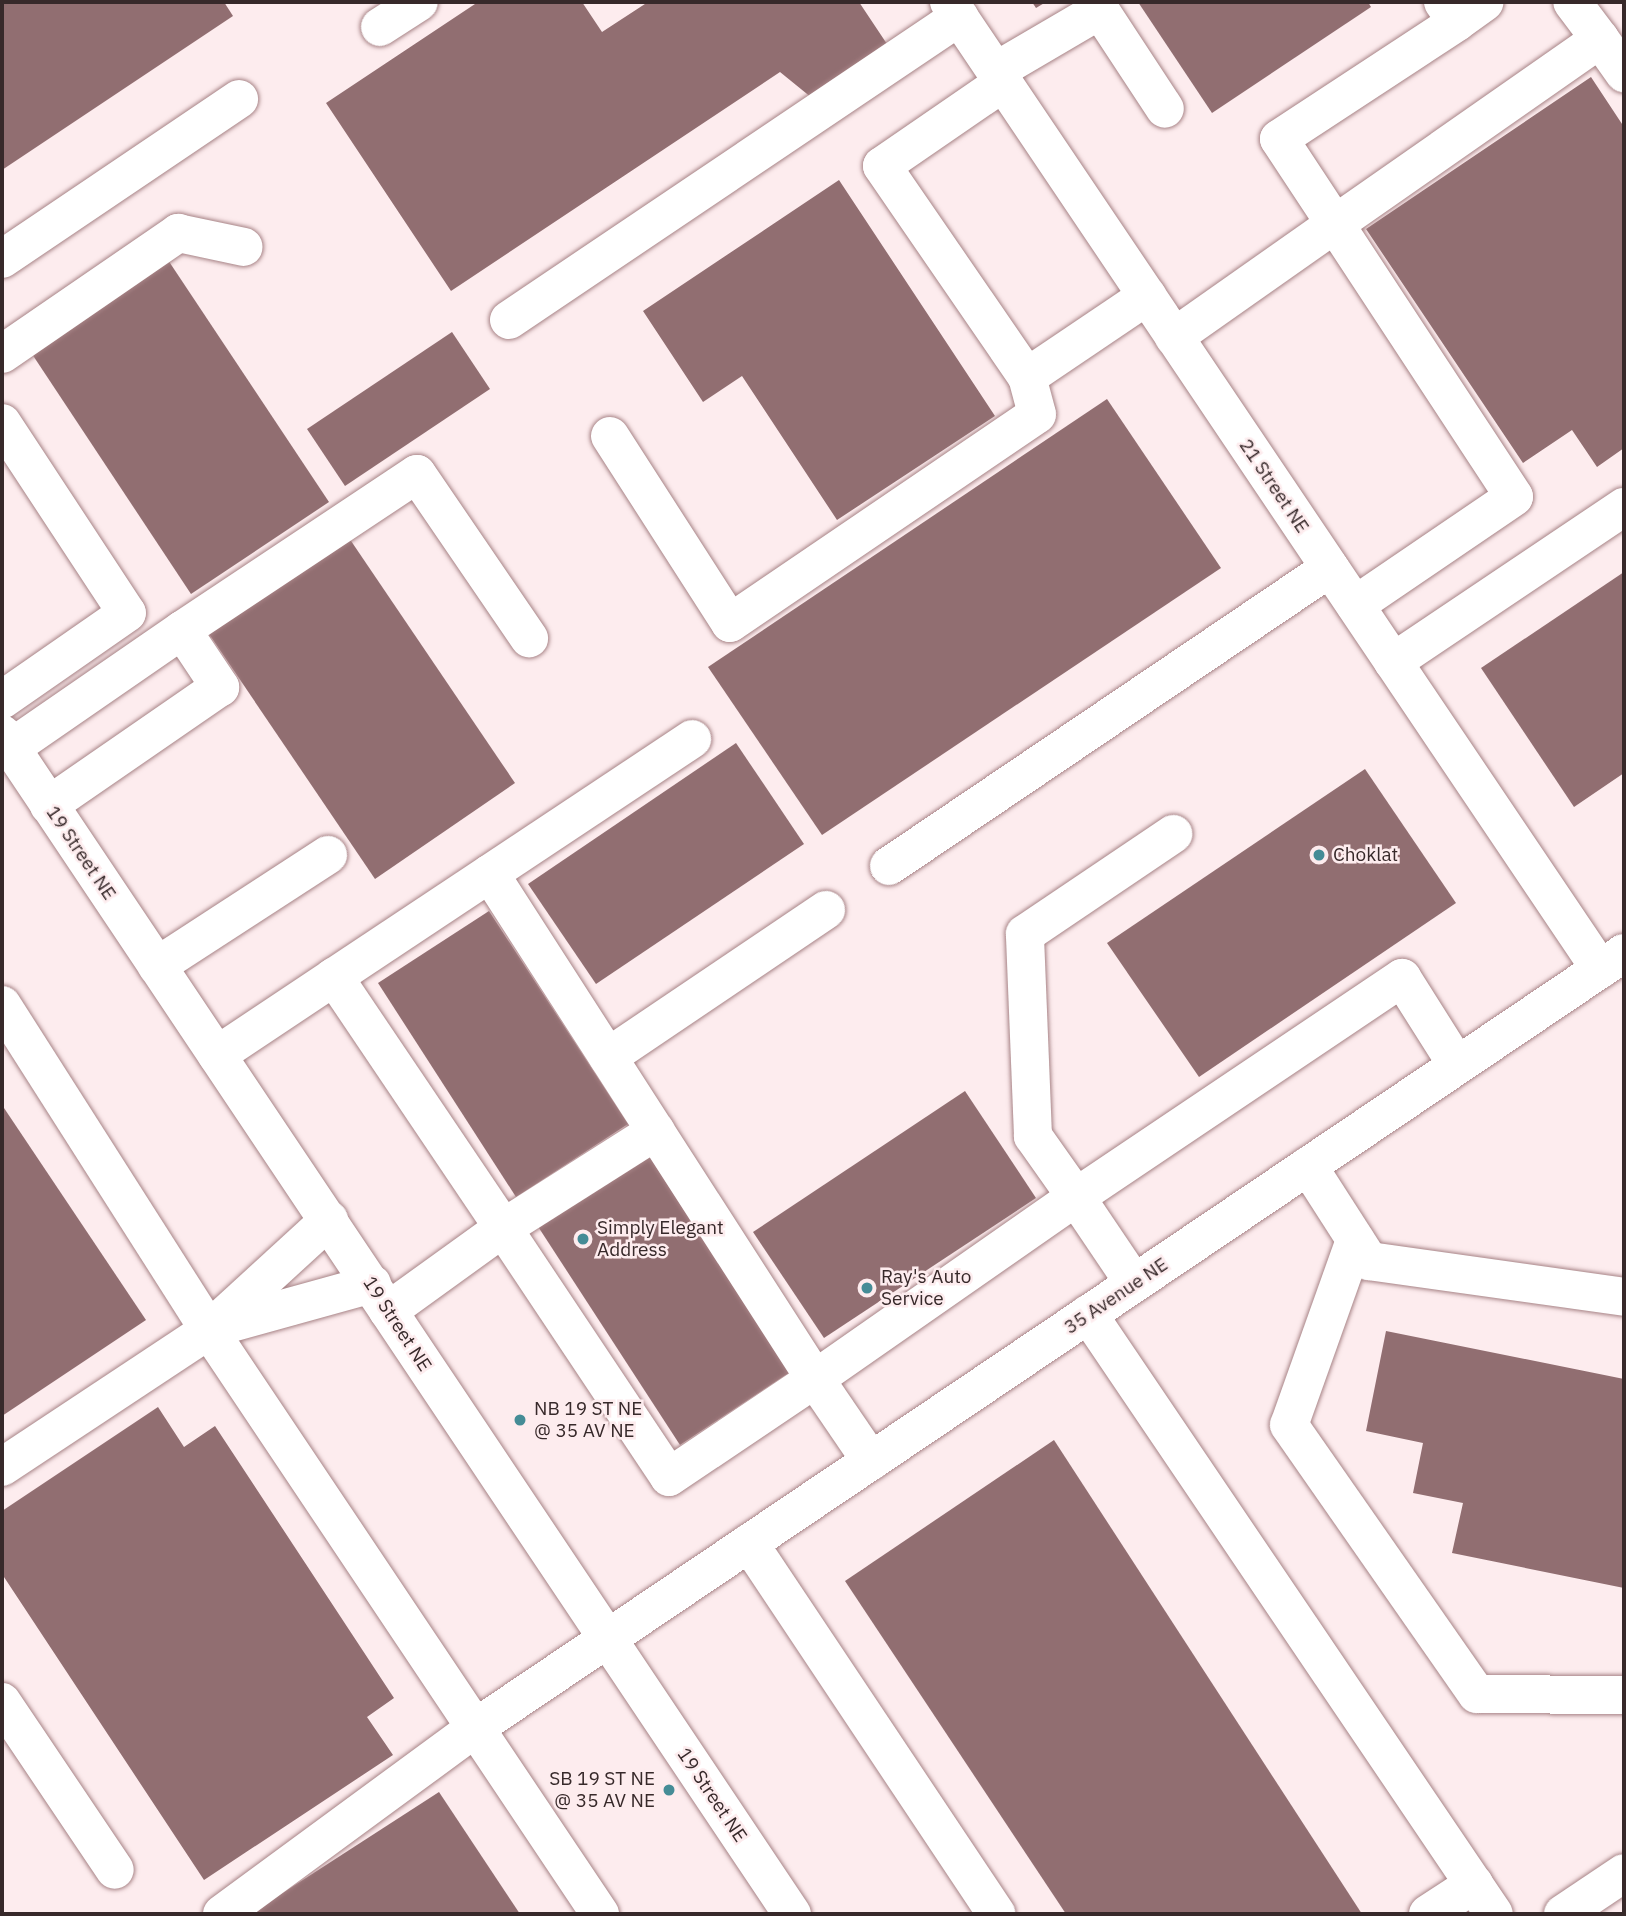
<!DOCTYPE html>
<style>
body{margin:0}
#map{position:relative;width:1626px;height:1916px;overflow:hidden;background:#fdecee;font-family:"IBM Plex Sans",sans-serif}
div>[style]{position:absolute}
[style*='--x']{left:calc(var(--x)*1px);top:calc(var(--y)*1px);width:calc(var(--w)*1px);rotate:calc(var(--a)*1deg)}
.building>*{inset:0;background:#916e71}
.roads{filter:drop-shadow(0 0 2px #a78386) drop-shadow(0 0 2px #a78386)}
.minor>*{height:38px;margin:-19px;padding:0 19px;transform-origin:19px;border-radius:19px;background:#fff}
.dots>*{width:19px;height:19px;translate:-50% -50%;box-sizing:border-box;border:4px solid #fdecee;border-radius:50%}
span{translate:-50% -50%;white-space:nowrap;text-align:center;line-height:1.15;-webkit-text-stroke:5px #fdecee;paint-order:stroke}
.street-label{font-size:19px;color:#37292a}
.poi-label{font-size:19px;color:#37292a}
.left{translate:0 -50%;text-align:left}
.right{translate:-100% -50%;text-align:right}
.frame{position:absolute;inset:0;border:4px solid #37292a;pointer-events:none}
</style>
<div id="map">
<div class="building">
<div style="clip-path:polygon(2px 2px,224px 2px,233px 16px,2px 170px)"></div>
<div style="clip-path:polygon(478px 2px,582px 2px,602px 32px,648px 2px,859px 2px,889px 47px,812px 98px,780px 72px,451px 291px,326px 103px)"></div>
<div style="clip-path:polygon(1032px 2px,1046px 2px,1036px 8px)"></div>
<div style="clip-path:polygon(1138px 2px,1368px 2px,1371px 7px,1212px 113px)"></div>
<div style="clip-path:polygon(1591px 77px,1624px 127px,1624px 448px,1597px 467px,1572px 430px,1523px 463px,1366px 229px)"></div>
<div style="clip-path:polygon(839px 180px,995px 416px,837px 520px,742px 376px,703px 402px,643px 311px)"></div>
<div style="clip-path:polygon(168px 260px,329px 502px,191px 594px,30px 351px)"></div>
<div style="clip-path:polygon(452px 332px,490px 389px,345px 486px,307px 429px)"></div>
<div style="clip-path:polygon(1107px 399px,1221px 568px,822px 835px,708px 667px)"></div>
<div style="clip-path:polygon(347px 535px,515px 783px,375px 879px,207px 631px)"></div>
<div style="clip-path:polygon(1624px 572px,1624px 773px,1574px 807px,1481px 668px)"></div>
<div style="clip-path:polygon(736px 743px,804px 844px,596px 984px,528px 884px)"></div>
<div style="clip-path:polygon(1365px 769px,1456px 903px,1199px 1077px,1107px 943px)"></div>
<div style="clip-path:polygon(489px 911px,628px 1124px,516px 1197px,378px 983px)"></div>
<div style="clip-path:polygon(965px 1091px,1036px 1198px,824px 1338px,753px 1232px)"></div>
<div style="clip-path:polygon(2px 1105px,146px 1320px,2px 1416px)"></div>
<div style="clip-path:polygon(647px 1153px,790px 1372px,680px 1445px,537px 1225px)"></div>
<div style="clip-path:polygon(1386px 1331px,1624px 1379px,1624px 1588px,1452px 1553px,1463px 1503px,1413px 1493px,1423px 1443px,1366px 1431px)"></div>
<div style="clip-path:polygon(158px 1407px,184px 1447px,215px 1426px,394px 1698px,367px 1717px,393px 1755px,204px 1880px,2px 1574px,2px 1511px)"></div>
<div style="clip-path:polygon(1054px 1440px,1362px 1914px,1066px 1914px,845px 1581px)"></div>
<div style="clip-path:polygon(439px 1792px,520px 1914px,250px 1914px)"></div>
</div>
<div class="roads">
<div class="minor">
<div style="--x:949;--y:2;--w:1166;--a:56.05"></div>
<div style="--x:1443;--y:2;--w:24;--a:55"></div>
<div style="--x:1457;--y:22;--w:213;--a:146.7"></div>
<div style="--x:1279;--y:139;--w:102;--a:56.6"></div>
<div style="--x:1335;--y:224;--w:323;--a:-34.9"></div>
<div style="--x:1600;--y:39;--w:46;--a:-127.1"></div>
<div style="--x:1457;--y:22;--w:34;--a:-36"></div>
<div style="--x:380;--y:27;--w:46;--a:-32.7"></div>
<div style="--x:1600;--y:39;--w:42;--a:54.8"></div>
<div style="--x:996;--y:71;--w:121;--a:-30.4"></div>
<div style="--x:1100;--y:10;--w:118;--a:56.7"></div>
<div style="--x:1004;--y:82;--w:148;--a:145.5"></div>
<div style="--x:882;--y:166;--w:256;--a:55.5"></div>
<div style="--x:1027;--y:377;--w:145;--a:-34"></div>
<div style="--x:2;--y:259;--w:286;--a:-34"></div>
<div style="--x:509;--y:320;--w:543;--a:-33.95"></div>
<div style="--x:1174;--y:337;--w:197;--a:-35.1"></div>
<div style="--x:1335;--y:224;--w:326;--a:56.7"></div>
<div style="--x:1514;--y:497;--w:192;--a:145.8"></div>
<div style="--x:2;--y:354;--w:214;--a:-34.5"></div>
<div style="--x:178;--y:233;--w:67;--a:12"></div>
<div style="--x:2;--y:423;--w:227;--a:56.7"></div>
<div style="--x:127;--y:613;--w:152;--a:145.2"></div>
<div style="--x:610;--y:436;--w:222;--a:57.3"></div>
<div style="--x:730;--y:623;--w:371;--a:-34.2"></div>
<div style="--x:1037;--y:414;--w:38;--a:-105"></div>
<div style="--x:182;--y:630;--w:282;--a:-33.6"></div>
<div style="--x:417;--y:474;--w:199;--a:55.7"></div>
<div style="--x:1393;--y:662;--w:278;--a:-33.9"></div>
<div style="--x:2;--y:734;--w:1420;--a:56.2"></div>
<div style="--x:11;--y:748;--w:208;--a:-34.6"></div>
<div style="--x:182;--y:630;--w:69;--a:56.3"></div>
<div style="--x:220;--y:687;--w:208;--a:145.4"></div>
<div style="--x:889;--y:866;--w:532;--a:-34.05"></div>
<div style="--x:157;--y:966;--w:204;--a:-33"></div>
<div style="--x:334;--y:977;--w:430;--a:-33.6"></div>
<div style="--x:2;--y:1005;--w:385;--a:57.5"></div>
<div style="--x:209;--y:1330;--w:703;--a:56.2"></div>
<div style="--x:217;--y:1055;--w:141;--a:-33.7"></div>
<div style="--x:334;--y:977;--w:303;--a:56"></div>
<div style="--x:503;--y:1228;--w:181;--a:-32.4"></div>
<div style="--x:608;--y:1057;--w:263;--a:-34"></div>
<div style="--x:1308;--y:1166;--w:113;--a:57.3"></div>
<div style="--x:1369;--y:1261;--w:258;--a:8"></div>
<div style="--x:1355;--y:1240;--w:196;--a:109.6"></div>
<div style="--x:1289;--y:1425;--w:328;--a:55.1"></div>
<div style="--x:1477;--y:1694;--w:147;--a:0.4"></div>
<div style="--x:1134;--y:1283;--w:104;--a:-124"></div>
<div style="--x:1076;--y:1197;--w:393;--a:-33.9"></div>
<div style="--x:1402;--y:978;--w:103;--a:57.7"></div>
<div style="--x:388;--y:1311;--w:142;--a:-35.8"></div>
<div style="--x:503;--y:1228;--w:299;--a:56.3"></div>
<div style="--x:669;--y:1477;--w:176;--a:-33.9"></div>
<div style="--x:815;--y:1379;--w:601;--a:-122.76"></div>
<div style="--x:1088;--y:1314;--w:724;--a:55.92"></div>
<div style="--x:217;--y:1327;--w:161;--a:-15.5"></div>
<div style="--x:871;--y:1461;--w:99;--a:-124.3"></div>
<div style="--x:815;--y:1379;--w:318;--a:-34.9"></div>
<div style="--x:1076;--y:1197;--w:75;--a:-125.2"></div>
<div style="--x:1033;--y:1136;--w:202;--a:-92.3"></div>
<div style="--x:1025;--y:934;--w:179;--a:-34"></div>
<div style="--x:2;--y:1467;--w:248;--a:-33.5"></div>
<div style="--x:209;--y:1330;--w:163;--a:-42.5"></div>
<div style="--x:749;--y:1543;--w:446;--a:56.3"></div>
<div style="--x:2;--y:1702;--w:202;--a:56.1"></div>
<div style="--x:222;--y:1914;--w:314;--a:-36.3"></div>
<div style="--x:475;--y:1728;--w:1386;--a:-34"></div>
<div style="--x:1428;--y:1914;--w:55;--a:-33.1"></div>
<div style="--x:1563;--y:1914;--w:73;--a:-33.9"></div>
</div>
</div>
<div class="dots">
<div style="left:1319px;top:855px;background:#458c96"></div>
<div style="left:583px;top:1239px;background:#458c96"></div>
<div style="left:867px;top:1288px;background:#458c96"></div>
<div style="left:520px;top:1420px;background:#458c96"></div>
<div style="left:669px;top:1790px;background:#458c96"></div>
</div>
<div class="street-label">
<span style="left:1274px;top:486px;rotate:56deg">21 Street NE</span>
<span style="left:81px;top:853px;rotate:56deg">19 Street NE</span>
<span style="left:1116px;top:1296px;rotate:-34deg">35 Avenue NE</span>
<span style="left:397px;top:1324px;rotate:57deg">19 Street NE</span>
<span style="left:712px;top:1795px;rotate:56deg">19 Street NE</span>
</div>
<div class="poi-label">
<span class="left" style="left:1333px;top:855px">Choklat</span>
<span class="left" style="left:597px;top:1239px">Simply Elegant<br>Address</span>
<span class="left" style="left:881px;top:1288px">Ray's Auto<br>Service</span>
<span class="left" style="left:534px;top:1420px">NB 19 ST NE<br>@ 35 AV NE</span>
<span class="right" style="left:655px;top:1790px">SB 19 ST NE<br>@ 35 AV NE</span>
</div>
<div class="frame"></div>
</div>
